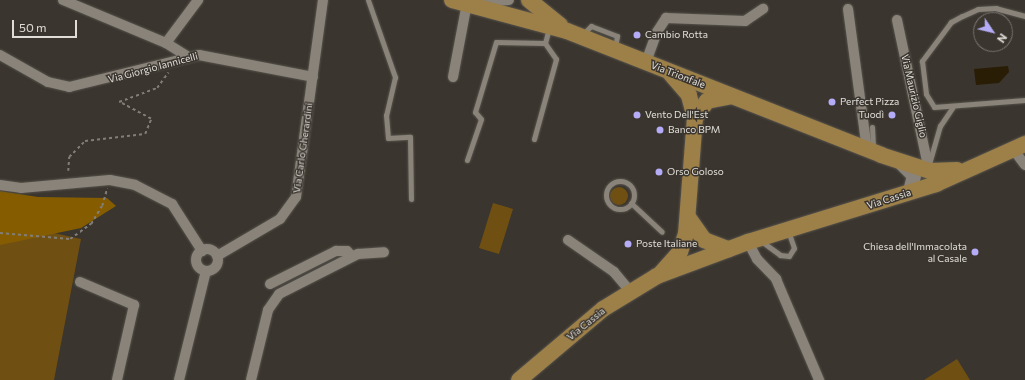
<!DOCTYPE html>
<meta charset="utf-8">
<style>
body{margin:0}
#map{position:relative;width:1025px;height:380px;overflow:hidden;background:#3a352e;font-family:Commissioner,sans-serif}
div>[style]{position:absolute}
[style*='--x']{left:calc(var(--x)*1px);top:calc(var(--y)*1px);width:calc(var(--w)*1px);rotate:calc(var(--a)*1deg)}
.green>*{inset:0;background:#705012}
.round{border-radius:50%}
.forest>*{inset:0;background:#855d00}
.water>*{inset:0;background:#2a1d05}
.path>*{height:1.5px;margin-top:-0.75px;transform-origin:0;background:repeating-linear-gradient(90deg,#827e77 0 3px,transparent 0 6px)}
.roads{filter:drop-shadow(0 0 1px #56534c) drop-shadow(0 0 1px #56534c)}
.lane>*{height:5px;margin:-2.5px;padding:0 2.5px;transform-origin:2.5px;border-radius:2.5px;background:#89837a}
.lane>.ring{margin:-2.5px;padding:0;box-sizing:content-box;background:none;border:5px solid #89837a;border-radius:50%}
.street>*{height:10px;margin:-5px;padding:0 5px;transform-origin:5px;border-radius:5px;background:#89837a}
.street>.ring{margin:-5px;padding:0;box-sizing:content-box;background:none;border:10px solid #89837a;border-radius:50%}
.secondary>*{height:14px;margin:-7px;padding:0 7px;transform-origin:7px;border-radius:7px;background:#89837a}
.primary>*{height:16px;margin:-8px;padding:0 8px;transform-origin:8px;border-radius:8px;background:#9d7f48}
.dots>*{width:11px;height:11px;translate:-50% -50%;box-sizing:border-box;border:2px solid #3a352e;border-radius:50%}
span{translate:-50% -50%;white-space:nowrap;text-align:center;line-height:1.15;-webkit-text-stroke:3px #3a352e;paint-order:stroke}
.poi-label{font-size:10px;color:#e0ddd8}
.left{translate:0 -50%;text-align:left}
.right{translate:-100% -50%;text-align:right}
.street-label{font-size:10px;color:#e0ddd8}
.north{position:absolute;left:973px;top:12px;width:40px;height:40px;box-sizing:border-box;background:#3a352e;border:1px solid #7c7872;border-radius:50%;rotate:125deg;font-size:11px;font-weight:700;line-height:16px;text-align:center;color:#e0ddd8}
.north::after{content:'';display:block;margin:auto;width:14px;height:18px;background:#b5acf8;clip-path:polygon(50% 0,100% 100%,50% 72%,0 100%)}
.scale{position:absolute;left:12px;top:20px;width:65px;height:18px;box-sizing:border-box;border:2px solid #e0ddd8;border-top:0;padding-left:5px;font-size:12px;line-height:14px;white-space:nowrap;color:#e0ddd8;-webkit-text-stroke:3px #3a352e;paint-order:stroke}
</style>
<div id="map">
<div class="green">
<div class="round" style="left:610px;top:187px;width:18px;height:18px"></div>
<div style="clip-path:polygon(493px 203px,513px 209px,499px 254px,479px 248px)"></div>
<div style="clip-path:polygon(0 221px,81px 239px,54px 380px,0 380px)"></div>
<div style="clip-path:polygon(957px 359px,970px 380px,924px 380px)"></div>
</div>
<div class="forest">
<div style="clip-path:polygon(0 191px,38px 197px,107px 198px,116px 206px,81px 228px,0 245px)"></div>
</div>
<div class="water">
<div style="clip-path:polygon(1008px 66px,1009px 72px,999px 83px,976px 85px,974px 69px)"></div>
</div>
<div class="path">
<div style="--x:68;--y:171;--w:14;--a:-86"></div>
<div style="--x:69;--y:157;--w:23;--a:-45"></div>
<div style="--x:85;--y:141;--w:60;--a:-6.7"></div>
<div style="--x:145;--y:134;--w:16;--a:-68"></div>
<div style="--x:151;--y:119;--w:36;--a:-152"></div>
<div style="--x:119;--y:102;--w:40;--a:-20.2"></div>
<div style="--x:157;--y:88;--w:19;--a:-54"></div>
<div style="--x:0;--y:233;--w:70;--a:4.9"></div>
<div style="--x:70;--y:239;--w:26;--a:-36"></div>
<div style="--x:91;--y:224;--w:21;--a:-59"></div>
<div style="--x:102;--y:206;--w:18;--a:-74"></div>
</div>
<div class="roads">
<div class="lane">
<div style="--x:368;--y:0;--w:82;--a:70.7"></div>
<div style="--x:395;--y:77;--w:39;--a:103"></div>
<div style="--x:386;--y:115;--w:23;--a:85"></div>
<div style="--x:388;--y:138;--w:22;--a:-3"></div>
<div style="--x:410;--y:137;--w:62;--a:89.1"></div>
<div style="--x:1025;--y:16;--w:30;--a:-165"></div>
<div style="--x:996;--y:8;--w:18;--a:177"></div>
<div style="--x:978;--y:9;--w:17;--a:156"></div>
<div style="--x:962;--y:16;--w:13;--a:151"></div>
<div style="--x:951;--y:22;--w:49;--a:126.6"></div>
<div style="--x:922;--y:61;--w:33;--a:83"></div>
<div style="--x:926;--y:94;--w:15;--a:58"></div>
<div style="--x:934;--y:107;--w:91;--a:-4.4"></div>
<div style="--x:582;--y:35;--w:13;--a:-45"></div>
<div style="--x:591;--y:26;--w:28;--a:21"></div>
<div style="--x:617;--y:36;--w:11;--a:100"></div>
<div style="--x:545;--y:43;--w:16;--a:-75"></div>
<div style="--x:872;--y:127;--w:22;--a:87"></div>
<div style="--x:534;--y:139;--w:83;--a:-74.6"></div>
<div style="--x:556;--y:59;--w:19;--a:-125"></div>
<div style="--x:467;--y:160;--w:43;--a:-71.1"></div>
<div style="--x:481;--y:119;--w:9;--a:-131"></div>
<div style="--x:475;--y:112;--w:73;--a:-73.3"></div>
<div style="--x:496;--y:42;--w:49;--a:1.2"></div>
<div style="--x:929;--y:164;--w:40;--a:-74"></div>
<div style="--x:940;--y:126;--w:23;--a:-56"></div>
<div class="ring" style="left:606px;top:181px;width:23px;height:23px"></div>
<div style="--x:631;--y:203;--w:42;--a:43.1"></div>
<div style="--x:761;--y:241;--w:24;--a:36"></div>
<div style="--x:780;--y:255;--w:9;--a:6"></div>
<div style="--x:789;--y:256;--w:9;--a:-58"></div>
<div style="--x:794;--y:248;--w:18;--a:-109"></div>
</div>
<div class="street">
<div style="--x:63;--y:0;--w:112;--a:22.7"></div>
<div style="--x:166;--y:43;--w:26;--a:32"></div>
<div style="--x:848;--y:9;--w:142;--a:82.3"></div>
<div style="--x:897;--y:20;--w:158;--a:78"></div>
<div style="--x:166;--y:43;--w:54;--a:-53.3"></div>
<div style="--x:0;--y:55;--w:55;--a:29.4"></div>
<div style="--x:48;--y:82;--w:22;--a:13"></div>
<div style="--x:69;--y:87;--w:134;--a:-13.8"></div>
<div style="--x:199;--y:55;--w:116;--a:10.9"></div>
<div style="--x:646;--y:62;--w:32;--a:-70"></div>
<div style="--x:657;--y:32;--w:17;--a:-57"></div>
<div style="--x:666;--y:18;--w:79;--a:2.2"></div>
<div style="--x:745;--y:21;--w:22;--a:-34"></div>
<div style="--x:453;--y:77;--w:75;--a:-79.3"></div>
<div style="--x:467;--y:3;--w:42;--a:-4.1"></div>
<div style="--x:1013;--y:149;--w:20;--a:53"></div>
<div style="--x:0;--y:185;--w:21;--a:8"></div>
<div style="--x:21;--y:188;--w:89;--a:-5.1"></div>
<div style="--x:110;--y:180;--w:25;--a:11"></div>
<div style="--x:135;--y:185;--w:42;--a:27.2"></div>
<div style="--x:172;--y:204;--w:56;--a:57.4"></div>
<div style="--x:568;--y:240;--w:56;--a:34.8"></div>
<div style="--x:614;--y:272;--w:25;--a:50"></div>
<div style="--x:748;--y:242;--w:19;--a:62"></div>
<div style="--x:757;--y:259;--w:28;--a:46"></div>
<div style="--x:776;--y:279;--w:110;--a:66.9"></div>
<div class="ring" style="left:196px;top:249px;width:12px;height:12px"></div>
<div style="--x:217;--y:256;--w:73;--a:-30.4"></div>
<div style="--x:280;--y:219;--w:27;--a:-54"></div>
<div style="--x:296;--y:197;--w:199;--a:-82.2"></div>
<div style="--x:80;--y:282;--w:59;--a:23.1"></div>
<div style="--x:134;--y:305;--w:77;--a:102.8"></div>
<div style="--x:270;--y:284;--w:74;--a:-26.6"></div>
<div style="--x:336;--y:251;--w:11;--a:0"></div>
<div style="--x:347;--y:251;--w:7;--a:45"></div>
<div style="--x:179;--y:380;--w:112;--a:-76.1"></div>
<div style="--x:251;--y:380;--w:72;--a:-76.3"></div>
<div style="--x:268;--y:310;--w:19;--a:-55"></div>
<div style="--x:279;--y:294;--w:89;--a:-26.9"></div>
<div style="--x:358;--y:254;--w:26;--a:-4"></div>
</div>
<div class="secondary">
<div style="--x:899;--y:161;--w:21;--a:45"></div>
<div style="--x:914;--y:176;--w:16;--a:105"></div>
</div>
<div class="primary">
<div style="--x:452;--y:0;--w:119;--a:15.1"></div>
<div style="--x:567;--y:31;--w:338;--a:21.5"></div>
<div style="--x:881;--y:155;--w:52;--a:18.1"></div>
<div style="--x:930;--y:171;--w:27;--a:-2"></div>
<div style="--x:529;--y:0;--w:40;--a:39"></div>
<div style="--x:695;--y:118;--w:21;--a:-55"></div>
<div style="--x:707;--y:101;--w:25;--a:-11"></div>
<div style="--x:688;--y:217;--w:28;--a:55"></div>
<div style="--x:704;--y:240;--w:26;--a:21"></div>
<div style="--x:661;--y:273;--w:28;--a:-48"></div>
<div style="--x:680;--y:252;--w:19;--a:-72"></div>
<div style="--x:686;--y:234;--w:116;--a:-85.6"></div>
<div style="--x:695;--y:118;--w:24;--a:-105"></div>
<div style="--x:689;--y:95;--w:28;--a:-131"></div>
<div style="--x:519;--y:380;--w:110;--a:-40.2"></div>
<div style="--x:603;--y:309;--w:63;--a:-31.4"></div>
<div style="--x:657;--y:276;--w:97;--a:-20.5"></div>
<div style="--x:748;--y:242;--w:197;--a:-17.1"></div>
<div style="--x:936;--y:184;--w:98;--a:-24.2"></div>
</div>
</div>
<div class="dots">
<div style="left:637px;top:35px;background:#b5acf8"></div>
<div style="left:832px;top:102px;background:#b5acf8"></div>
<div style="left:637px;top:115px;background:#b5acf8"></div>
<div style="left:892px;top:115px;background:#b5acf8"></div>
<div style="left:660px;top:130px;background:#b5acf8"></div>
<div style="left:659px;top:172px;background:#b5acf8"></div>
<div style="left:628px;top:244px;background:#b5acf8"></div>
<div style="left:975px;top:252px;background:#b5acf8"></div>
</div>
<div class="poi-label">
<span class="left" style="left:645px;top:35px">Cambio Rotta</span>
<span class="left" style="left:840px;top:102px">Perfect Pizza</span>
<span class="left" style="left:645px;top:115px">Vento Dell'Est</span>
<span class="right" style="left:884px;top:115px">Tuodì</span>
<span class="left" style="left:668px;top:130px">Banco BPM</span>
<span class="left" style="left:667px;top:172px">Orso Goloso</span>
<span class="left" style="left:636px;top:244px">Poste Italiane</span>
<span class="right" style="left:967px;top:252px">Chiesa dell'Immacolata<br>al Casale</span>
</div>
<div class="street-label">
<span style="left:153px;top:68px;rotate:-15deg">Via Giorgio Iannicelli</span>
<span style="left:678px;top:75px;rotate:21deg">Via Trionfale</span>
<span style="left:914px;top:96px;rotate:77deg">Via Maurizio Giglio</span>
<span style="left:303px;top:148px;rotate:-82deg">Via Carlo Gherardini</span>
<span style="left:889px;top:199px;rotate:-18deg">Via Cassia</span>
<span style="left:586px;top:324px;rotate:-39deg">Via Cassia</span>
</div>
<div class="north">N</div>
<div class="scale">50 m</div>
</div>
